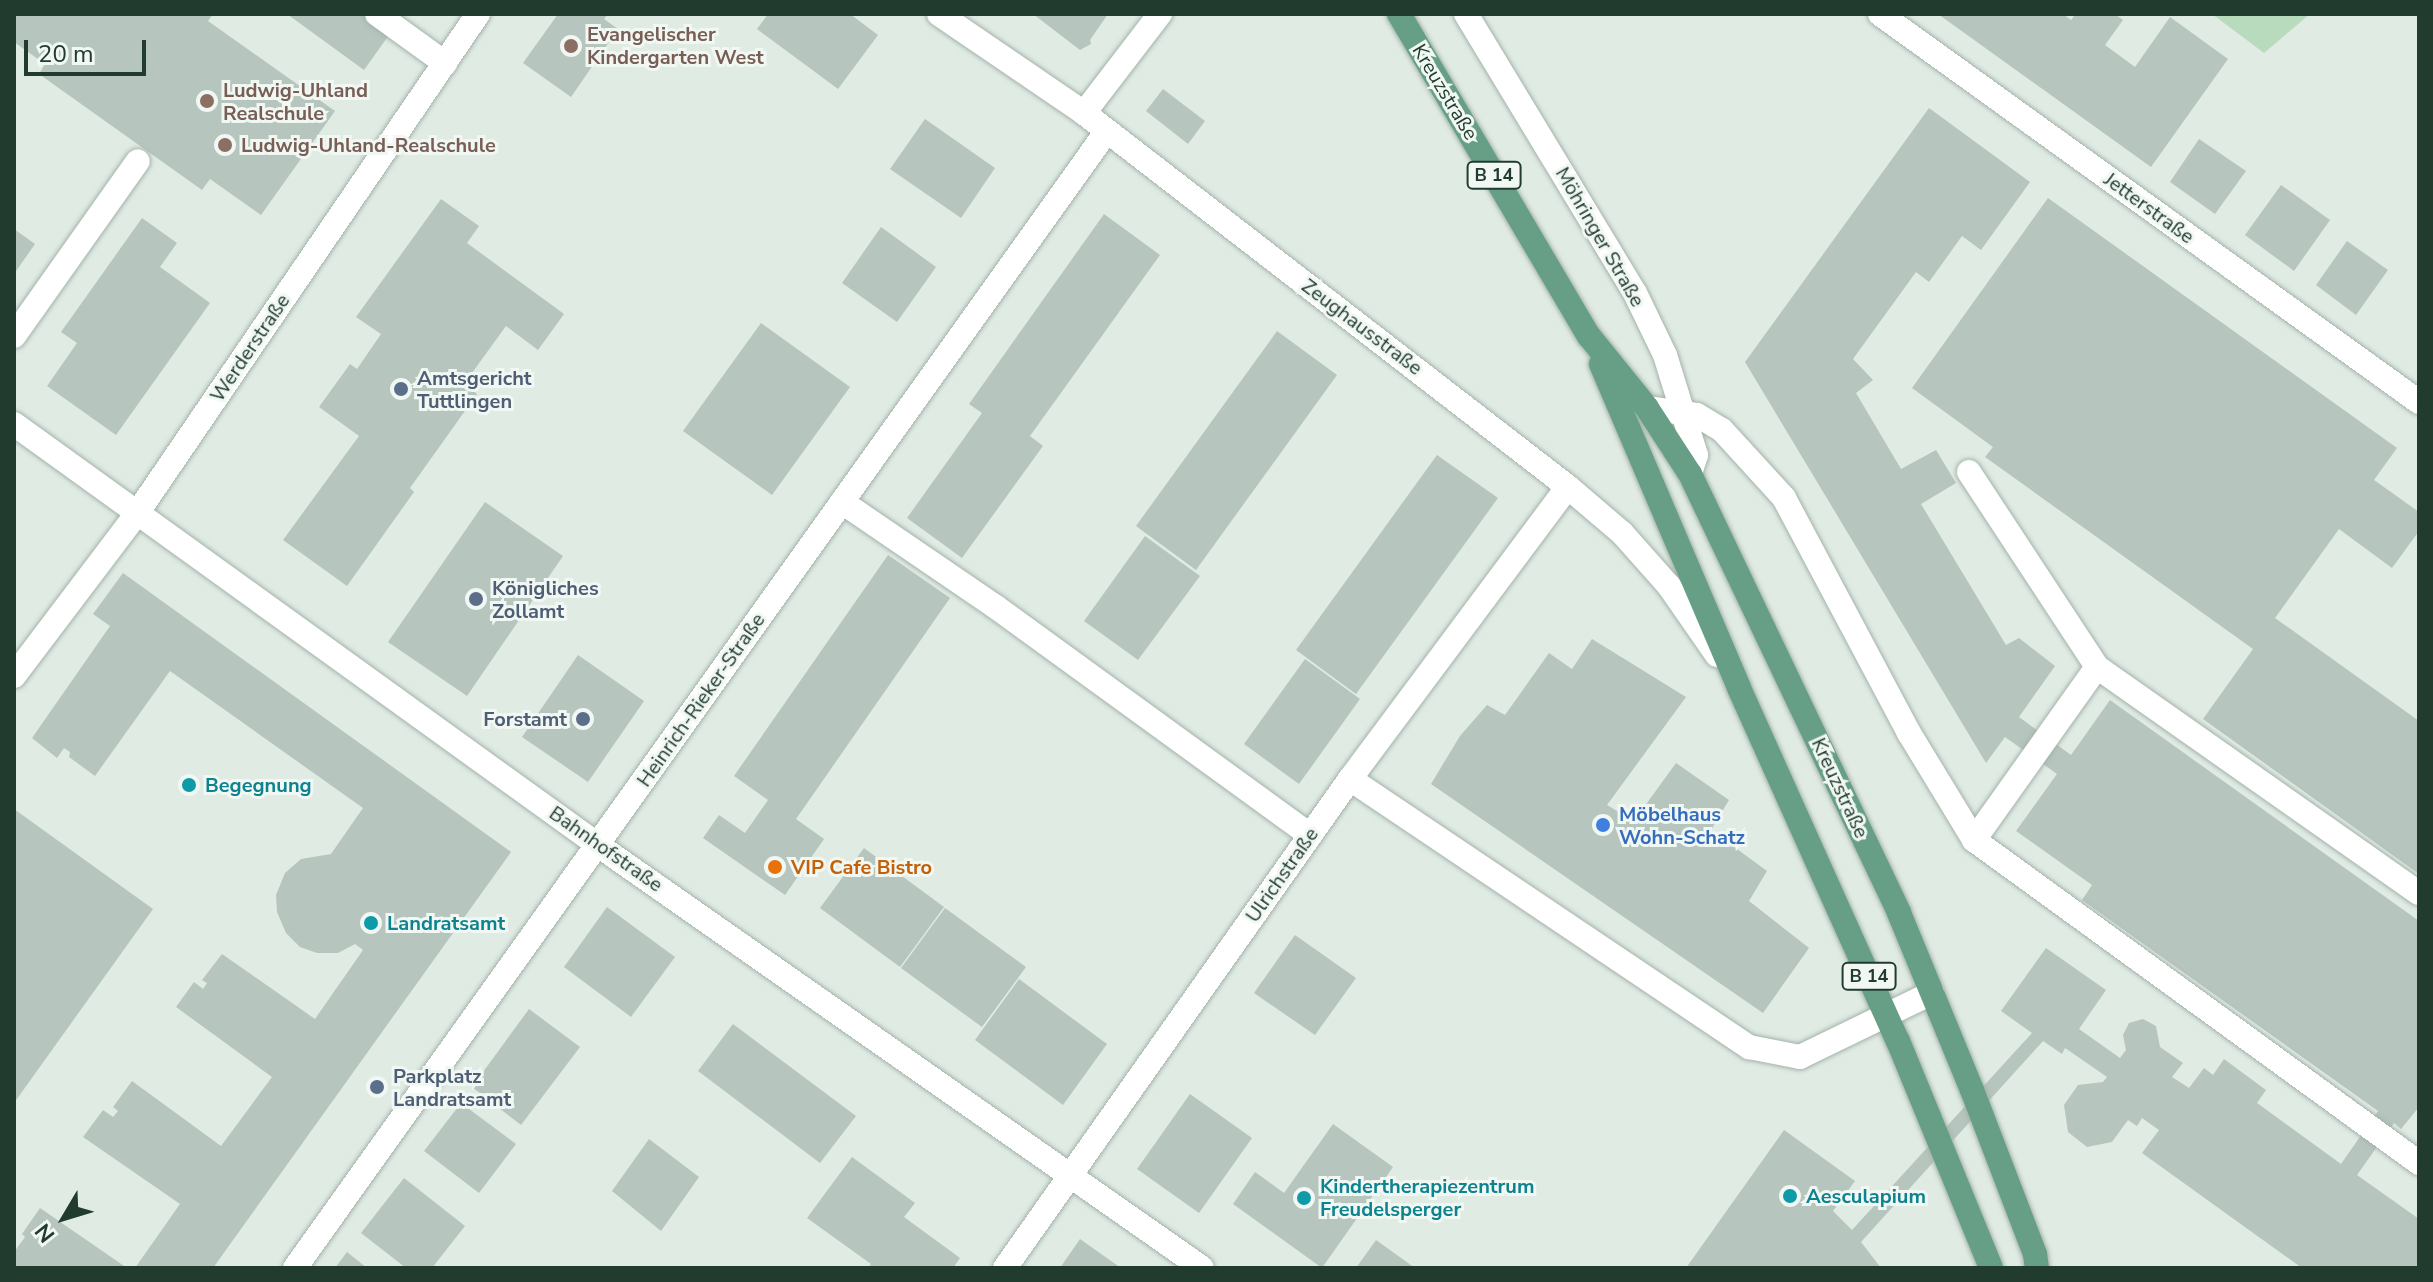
<!DOCTYPE html>
<meta charset="utf-8">
<style>
body{margin:0}
#map{position:relative;width:2433px;height:1282px;overflow:hidden;background:#e0ebe4;font-family:"Nunito Sans",sans-serif}
div>[style]{position:absolute}
[style*='--x']{left:calc(var(--x)*1px);top:calc(var(--y)*1px);width:calc(var(--w)*1px);rotate:calc(var(--a)*1deg)}
.green>*{inset:0;background:#b9dbbd}
.building>*{inset:0;background:#b6c5bd}
.roads{filter:drop-shadow(0 0 2px #a3b3aa) drop-shadow(0 0 2px #a3b3aa)}
.service>*{height:24px;margin:-12px;padding:0 12px;transform-origin:12px;border-radius:12px;background:#fff}
.minor>*{height:24px;margin:-12px;padding:0 12px;transform-origin:12px;border-radius:12px;background:#fff}
.tertiary>*{height:24px;margin:-12px;padding:0 12px;transform-origin:12px;border-radius:12px;background:#fff}
.primary>*{height:24px;margin:-12px;padding:0 12px;transform-origin:12px;border-radius:12px;background:#669f86}
.dots>*{width:22px;height:22px;translate:-50% -50%;box-sizing:border-box;border:4px solid #f1f7f3;border-radius:50%}
span{translate:-50% -50%;white-space:nowrap;text-align:center;line-height:1.15;-webkit-text-stroke:6px #f1f7f3;paint-order:stroke}
.shield-label span{padding:2px 6px;background:#f1f7f3;border:2px solid;border-radius:6px;-webkit-text-stroke-width:0}
.shield-label{font-size:18px;color:#213b2f;font-weight:700}
.education-label{font-size:20px;color:#785e54;font-weight:700}
.left{translate:0 -50%;text-align:left}
.street-label{font-size:20px;color:#213b2f}
.service-label{font-size:20px;color:#4e5e75;font-weight:700}
.right{translate:-100% -50%;text-align:right}
.culture-label{font-size:20px;color:#0d838f;font-weight:700}
.shop-label{font-size:20px;color:#366cbe;font-weight:700}
.food-label{font-size:20px;color:#c56008;font-weight:700}
.frame{position:absolute;inset:0;border:16px solid #213b2f;pointer-events:none}
.north{position:absolute;left:24px;top:1178px;width:80px;height:80px;-webkit-text-stroke:6px #f1f7f3;paint-order:stroke;rotate:232deg;font-size:22px;font-weight:700;line-height:32px;text-align:center;color:#213b2f}
.north::after{content:'';display:block;margin:auto;width:28px;height:36px;background:#213b2f;clip-path:polygon(50% 0,100% 100%,50% 72%,0 100%)}
.scale{position:absolute;left:24px;top:40px;width:122px;height:36px;box-sizing:border-box;border:4px solid #213b2f;border-top:0;padding-left:10px;font-size:24px;line-height:28px;white-space:nowrap;color:#213b2f;-webkit-text-stroke:6px #f1f7f3;paint-order:stroke}
</style>
<div id="map">
<div class="green">
<div style="clip-path:polygon(2212px 14px,2310px 14px,2264px 53px)"></div>
</div>
<div class="building">
<div style="clip-path:polygon(14px 14px,213px 14px,208px 21px,335px 111px,261px 215px,210px 179px,202px 190px,39px 74px,45px 64px,14px 42px)"></div>
<div style="clip-path:polygon(287px 14px,404px 14px,364px 70px)"></div>
<div style="clip-path:polygon(558px 14px,608px 14px,604px 19px,618px 29px,571px 97px,523px 63px)"></div>
<div style="clip-path:polygon(768px 14px,850px 14px,878px 35px,838px 89px,757px 29px)"></div>
<div style="clip-path:polygon(1033px 14px,1108px 14px,1090px 40px,1091px 44px,1080px 50px)"></div>
<div style="clip-path:polygon(1938px 14px,2063px 14px,2071px 20px,2076px 14px,2115px 14px,2123px 20px,2105px 45px,2135px 67px,2170px 17px,2228px 59px,2151px 167px)"></div>
<div style="clip-path:polygon(1163px 89px,1205px 121px,1188px 144px,1146px 111px)"></div>
<div style="clip-path:polygon(1929px 108px,2030px 182px,1981px 250px,1962px 236px,1929px 282px,1916px 272px,1853px 359px,1873px 380px,1856px 393px,1901px 469px,1936px 450px,1956px 483px,1921px 504px,2006px 645px,2019px 638px,2055px 666px,2019px 717px,2071px 755px,2110px 700px,2419px 921px,2419px 1107px,2401px 1129px,2394px 1123px,2357px 1175px,2419px 1219px,2419px 1268px,2302px 1268px,2142px 1153px,2159px 1130px,2142px 1118px,2137px 1126px,2128px 1120px,2112px 1142px,2087px 1147px,2068px 1132px,2064px 1105px,2078px 1085px,2103px 1082px,2107px 1077px,2065px 1048px,2062px 1054px,2043px 1041px,1861px 1242px,1881px 1268px,1686px 1268px,1784px 1130px,1855px 1181px,1833px 1211px,1852px 1230px,2032px 1033px,2001px 1011px,2046px 948px,2106px 990px,2079px 1029px,2120px 1058px,2126px 1050px,2123px 1035px,2129px 1023px,2143px 1019px,2156px 1026px,2160px 1047px,2183px 1063px,2172px 1077px,2189px 1088px,2204px 1068px,2213px 1075px,2224px 1059px,2266px 1090px,2257px 1103px,2341px 1164px,2378px 1111px,2082px 900px,2092px 885px,2016px 831px,2057px 774px,2005px 737px,1986px 763px,1745px 362px)"></div>
<div style="clip-path:polygon(925px 119px,995px 168px,961px 218px,890px 169px)"></div>
<div style="clip-path:polygon(2199px 139px,2246px 171px,2215px 214px,2170px 182px)"></div>
<div style="clip-path:polygon(2281px 185px,2330px 220px,2294px 271px,2245px 235px)"></div>
<div style="clip-path:polygon(2048px 198px,2397px 448px,2374px 480px,2419px 512px,2419px 531px,2392px 568px,2339px 529px,2275px 618px,2419px 721px,2419px 874px,2203px 719px,2253px 649px,1985px 457px,1993px 447px,1912px 388px)"></div>
<div style="clip-path:polygon(441px 199px,479px 226px,467px 243px,564px 314px,538px 350px,506px 326px,464px 384px,477px 394px,410px 488px,414px 492px,347px 586px,283px 540px,359px 436px,319px 407px,350px 364px,357px 369px,381px 334px,356px 317px)"></div>
<div style="clip-path:polygon(1104px 214px,1160px 255px,1030px 436px,1043px 446px,962px 558px,907px 518px,982px 413px,969px 404px)"></div>
<div style="clip-path:polygon(142px 218px,177px 243px,160px 267px,210px 303px,116px 435px,47px 386px,77px 343px,61px 332px)"></div>
<div style="clip-path:polygon(881px 227px,936px 267px,897px 322px,842px 283px)"></div>
<div style="clip-path:polygon(14px 229px,35px 244px,14px 274px)"></div>
<div style="clip-path:polygon(2347px 241px,2388px 270px,2356px 315px,2316px 285px)"></div>
<div style="clip-path:polygon(761px 323px,850px 387px,772px 495px,683px 431px)"></div>
<div style="clip-path:polygon(1277px 331px,1337px 375px,1196px 570px,1136px 526px)"></div>
<div style="clip-path:polygon(1437px 455px,1498px 498px,1356px 694px,1296px 650px)"></div>
<div style="clip-path:polygon(485px 502px,563px 556px,467px 696px,388px 642px)"></div>
<div style="clip-path:polygon(1145px 536px,1200px 576px,1138px 660px,1084px 621px)"></div>
<div style="clip-path:polygon(888px 555px,950px 598px,796px 819px,824px 839px,785px 895px,703px 838px,719px 815px,745px 833px,768px 800px,734px 776px)"></div>
<div style="clip-path:polygon(123px 573px,511px 852px,213px 1268px,135px 1268px,180px 1204px,83px 1137px,103px 1110px,113px 1117px,118px 1111px,113px 1107px,132px 1081px,221px 1146px,272px 1077px,176px 1007px,194px 982px,203px 989px,207px 983px,202px 980px,222px 954px,315px 1019px,363px 950px,355px 944px,338px 953px,317px 953px,300px 947px,286px 933px,277px 912px,276px 895px,285px 873px,301px 859px,331px 854px,363px 808px,170px 671px,95px 776px,69px 757px,70px 752px,64px 748px,57px 758px,32px 738px,110px 626px,93px 614px)"></div>
<div style="clip-path:polygon(1592px 639px,1686px 697px,1607px 805px,1634px 821px,1676px 763px,1729px 800px,1711px 830px,1767px 871px,1749px 901px,1809px 948px,1763px 1013px,1431px 784px,1460px 736px,1487px 705px,1505px 715px,1549px 653px,1572px 669px)"></div>
<div style="clip-path:polygon(578px 655px,644px 701px,588px 782px,522px 737px)"></div>
<div style="clip-path:polygon(1305px 659px,1360px 699px,1299px 784px,1244px 744px)"></div>
<div style="clip-path:polygon(14px 809px,153px 909px,14px 1103px)"></div>
<div style="clip-path:polygon(864px 848px,944px 907px,900px 967px,820px 908px)"></div>
<div style="clip-path:polygon(607px 907px,675px 957px,631px 1017px,564px 967px)"></div>
<div style="clip-path:polygon(945px 908px,1026px 967px,982px 1027px,901px 968px)"></div>
<div style="clip-path:polygon(1295px 935px,1356px 978px,1315px 1035px,1254px 993px)"></div>
<div style="clip-path:polygon(1019px 979px,1107px 1044px,1063px 1105px,975px 1040px)"></div>
<div style="clip-path:polygon(529px 1009px,580px 1047px,521px 1125px,472px 1087px)"></div>
<div style="clip-path:polygon(733px 1024px,856px 1116px,820px 1163px,698px 1071px)"></div>
<div style="clip-path:polygon(1190px 1094px,1252px 1138px,1199px 1213px,1137px 1169px)"></div>
<div style="clip-path:polygon(461px 1103px,516px 1144px,479px 1193px,424px 1151px)"></div>
<div style="clip-path:polygon(1333px 1124px,1393px 1167px,1322px 1268px,1233px 1204px,1255px 1172px,1284px 1193px)"></div>
<div style="clip-path:polygon(649px 1139px,699px 1177px,661px 1231px,612px 1191px)"></div>
<div style="clip-path:polygon(852px 1157px,915px 1203px,904px 1217px,960px 1258px,953px 1268px,868px 1268px,871px 1264px,807px 1218px)"></div>
<div style="clip-path:polygon(404px 1178px,465px 1226px,432px 1268px,406px 1268px,361px 1233px)"></div>
<div style="clip-path:polygon(40px 1208px,127px 1268px,14px 1268px,14px 1252px,25px 1237px,22px 1234px)"></div>
<div style="clip-path:polygon(1080px 1239px,1121px 1268px,1060px 1268px)"></div>
<div style="clip-path:polygon(1376px 1240px,1415px 1268px,1356px 1268px)"></div>
<div style="clip-path:polygon(347px 1252px,367px 1268px,335px 1268px)"></div>
</div>
<div class="roads">
<div class="service">
<div style="--x:377;--y:14;--w:84;--a:35.8"></div>
<div style="--x:14;--y:336;--w:214;--a:-54.7"></div>
<div style="--x:1647;--y:408;--w:50;--a:8"></div>
<div style="--x:1697;--y:415;--w:29;--a:31"></div>
<div style="--x:1722;--y:430;--w:92;--a:47.6"></div>
<div style="--x:1784;--y:498;--w:266;--a:62"></div>
<div style="--x:1909;--y:733;--w:125;--a:58.7"></div>
<div style="--x:1974;--y:840;--w:550;--a:35.97"></div>
<div style="--x:1969;--y:472;--w:233;--a:56.7"></div>
<div style="--x:2097;--y:667;--w:393;--a:35.1"></div>
<div style="--x:842;--y:502;--w:186;--a:34.3"></div>
<div style="--x:996;--y:607;--w:388;--a:36"></div>
<div style="--x:1350;--y:779;--w:481;--a:33.9"></div>
<div style="--x:1749;--y:1047;--w:52;--a:11.1"></div>
<div style="--x:1800;--y:1057;--w:147;--a:-25.9"></div>
<div style="--x:1974;--y:840;--w:212;--a:-54.6"></div>
</div>
<div class="minor">
<div style="--x:1880;--y:14;--w:664;--a:35.75"></div>
<div style="--x:1084;--y:113;--w:125;--a:-52.5"></div>
<div style="--x:14;--y:424;--w:720;--a:35.79"></div>
<div style="--x:598;--y:845;--w:737;--a:35"></div>
<div style="--x:14;--y:676;--w:206;--a:-52.9"></div>
<div style="--x:138;--y:512;--w:603;--a:-55.68"></div>
<div style="--x:295;--y:1268;--w:1397;--a:-54.47"></div>
<div style="--x:1005;--y:1268;--w:598;--a:-54.8"></div>
<div style="--x:1350;--y:779;--w:364;--a:-53.3"></div>
</div>
<div class="tertiary">
<div style="--x:939;--y:14;--w:176;--a:34.3"></div>
<div style="--x:1084;--y:113;--w:612;--a:37.69"></div>
<div style="--x:1568;--y:487;--w:71;--a:40.4"></div>
<div style="--x:1622;--y:533;--w:71;--a:48.4"></div>
<div style="--x:1669;--y:586;--w:84;--a:55.2"></div>
<div style="--x:1466;--y:14;--w:326;--a:58.8"></div>
<div style="--x:1635;--y:293;--w:69;--a:64.2"></div>
<div style="--x:1665;--y:355;--w:105;--a:72.8"></div>
<div style="--x:1696;--y:455;--w:20;--a:108"></div>
</div>
<div class="primary">
<div style="--x:1399;--y:14;--w:374;--a:59.5"></div>
<div style="--x:1589;--y:336;--w:92;--a:51.1"></div>
<div style="--x:1647;--y:408;--w:79;--a:56.9"></div>
<div style="--x:1690;--y:474;--w:486;--a:64.5"></div>
<div style="--x:1899;--y:913;--w:191;--a:67.6"></div>
<div style="--x:1972;--y:1090;--w:176;--a:69"></div>
<div style="--x:2035;--y:1254;--w:14;--a:82"></div>
<div style="--x:1601;--y:364;--w:352;--a:66.9"></div>
<div style="--x:1739;--y:688;--w:387;--a:65.8"></div>
<div style="--x:1898;--y:1041;--w:245;--a:67.7"></div>
</div>
</div>
<div class="dots">
<div style="left:571px;top:46px;background:#8d6e63"></div>
<div style="left:207px;top:101px;background:#8d6e63"></div>
<div style="left:225px;top:145px;background:#8d6e63"></div>
<div style="left:401px;top:389px;background:#5c6f8a"></div>
<div style="left:476px;top:599px;background:#5c6f8a"></div>
<div style="left:583px;top:719px;background:#5c6f8a"></div>
<div style="left:189px;top:785px;background:#0f9aa8"></div>
<div style="left:1603px;top:825px;background:#3f7fe0"></div>
<div style="left:775px;top:867px;background:#e8710a"></div>
<div style="left:371px;top:923px;background:#0f9aa8"></div>
<div style="left:377px;top:1087px;background:#5c6f8a"></div>
<div style="left:1790px;top:1196px;background:#0f9aa8"></div>
<div style="left:1304px;top:1198px;background:#0f9aa8"></div>
</div>
<div class="shield-label">
<span style="left:1494px;top:175px">B 14</span>
<span style="left:1869px;top:976px">B 14</span>
</div>
<div class="education-label">
<span class="left" style="left:587px;top:46px">Evangelischer<br>Kindergarten West</span>
<span class="left" style="left:223px;top:102px">Ludwig-Uhland<br>Realschule</span>
<span class="left" style="left:241px;top:145px">Ludwig-Uhland-Realschule</span>
</div>
<div class="street-label">
<span style="left:1445px;top:92px;rotate:59deg">Kreuzstraße</span>
<span style="left:2149px;top:208px;rotate:36deg">Jetterstraße</span>
<span style="left:1600px;top:237px;rotate:60deg">Möhringer Straße</span>
<span style="left:1362px;top:327px;rotate:37deg">Zeughausstraße</span>
<span style="left:250px;top:348px;rotate:-56deg">Werderstraße</span>
<span style="left:701px;top:700px;rotate:-55deg">Heinrich-Rieker-Straße</span>
<span style="left:1840px;top:788px;rotate:65deg">Kreuzstraße</span>
<span style="left:606px;top:849px;rotate:35deg">Bahnhofstraße</span>
<span style="left:1282px;top:875px;rotate:-55deg">Ulrichstraße</span>
</div>
<div class="service-label">
<span class="left" style="left:417px;top:390px">Amtsgericht<br>Tuttlingen</span>
<span class="left" style="left:492px;top:600px">Königliches<br>Zollamt</span>
<span class="right" style="left:567px;top:719px">Forstamt</span>
<span class="left" style="left:393px;top:1088px">Parkplatz<br>Landratsamt</span>
</div>
<div class="culture-label">
<span class="left" style="left:205px;top:785px">Begegnung</span>
<span class="left" style="left:387px;top:923px">Landratsamt</span>
<span class="left" style="left:1320px;top:1198px">Kindertherapiezentrum<br>Freudelsperger</span>
<span class="left" style="left:1806px;top:1196px">Aesculapium</span>
</div>
<div class="shop-label">
<span class="left" style="left:1619px;top:826px">Möbelhaus<br>Wohn-Schatz</span>
</div>
<div class="food-label">
<span class="left" style="left:791px;top:867px">VIP Cafe Bistro</span>
</div>
<div class="frame"></div>
<div class="north">N</div>
<div class="scale">20 m</div>
</div>
